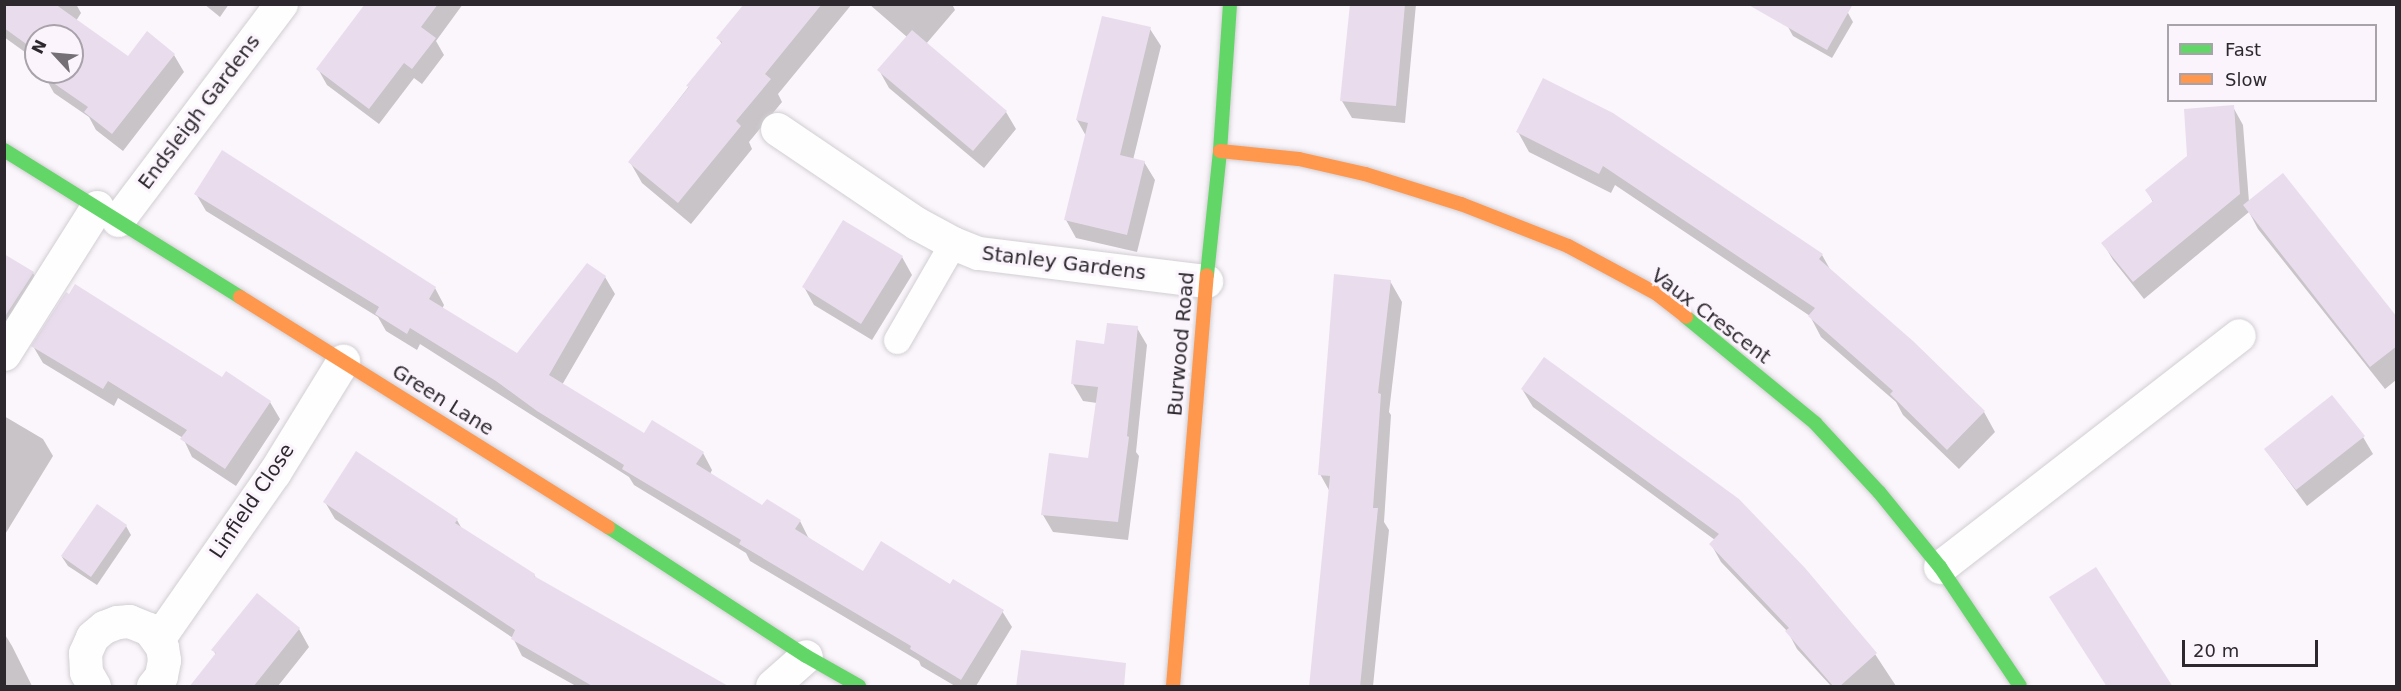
<!DOCTYPE html>
<style>
body{margin:0}
#map{position:relative;width:2401px;height:691px;overflow:hidden;background:#faf6fb;font-family:"DejaVu Sans",sans-serif}
div>[style]{position:absolute}
[style*='--x']{left:calc(var(--x)*1px);top:calc(var(--y)*1px);width:calc(var(--w)*1px);rotate:calc(var(--a)*1deg)}
.shadow>*{inset:0;background:#0003}
.building>*{inset:0;background:#e9dded}
.roads{filter:drop-shadow(0 0 2px #d2ced3) drop-shadow(0 0 2px #d2ced3)}
.lane>*{height:27px;margin:-13.5px;padding:0 13.5px;transform-origin:13.5px;border-radius:13.5px;background:#fefefe}
.street>*{height:33px;margin:-16.5px;padding:0 16.5px;transform-origin:16.5px;border-radius:16.5px;background:#fefefe}
.fast>*{height:14px;margin:-7px;padding:0 7px;transform-origin:7px;border-radius:7px;background:#63d668}
.slow>*{height:14px;margin:-7px;padding:0 7px;transform-origin:7px;border-radius:7px;background:#ff974d}
span{translate:-50% -50%;white-space:nowrap;text-align:center;line-height:1.15;-webkit-text-stroke:6px #fbf4fd;paint-order:stroke}
.street-label{font-size:20px;color:#2c282d}
.frame{position:absolute;inset:0;border:6px solid #2c282d;pointer-events:none}
.legend{position:absolute;left:2167px;top:24px;width:210px;height:78px;box-sizing:border-box;background:#fbf4fd;border:2px solid #a8a2aa;margin:0;padding:8px 10px;list-style:none;font-size:18px;color:#2c282d}
.legend li{display:flex;align-items:center;gap:12px;height:30px}
.legend b{width:30px;border:2px solid #a8a2aa}
.north{position:absolute;left:24px;top:24px;width:60px;height:60px;box-sizing:border-box;background:#fbf4fd;border:2px solid #a8a2aa;border-radius:50%;rotate:296deg;font-size:16px;font-weight:700;line-height:24px;text-align:center;color:#2c282d}
.north::after{content:'';display:block;margin:auto;width:21px;height:27px;background:#747075;clip-path:polygon(50% 0,100% 100%,50% 72%,0 100%)}
.scale{position:absolute;left:2182px;top:640px;width:136px;height:27px;box-sizing:border-box;border:3px solid #2c282d;border-top:0;padding-left:8px;font-size:18px;line-height:21px;white-space:nowrap;color:#2c282d;-webkit-text-stroke:4px #fbf4fd;paint-order:stroke}
</style>
<div id="map">
<div class="shadow">
<div style="clip-path:polygon(4px 4px,76px 4px,81px 13px,76px 21px,129px 58px,174px 55px,184px 72px,123px 151px,96px 130px,89px 117px,54px 93px,44px 75px,46px 72px,72px 72px,72px 36px,36px 36px,36px 60px,4px 37px)"></div>
<div style="clip-path:polygon(204px 4px,229px 4px,220px 17px)"></div>
<div style="clip-path:polygon(369px 4px,463px 4px,436px 41px,444px 55px,422px 84px,414px 78px,379px 124px,327px 85px,318px 69px)"></div>
<div style="clip-path:polygon(746px 4px,852px 4px,778px 94px,782px 102px,749px 142px,752px 149px,691px 224px,642px 183px,630px 162px,722px 44px,718px 38px)"></div>
<div style="clip-path:polygon(869px 4px,952px 4px,955px 10px,926px 44px,1006px 112px,1016px 129px,984px 168px,889px 88px,879px 70px,907px 37px)"></div>
<div style="clip-path:polygon(1351px 4px,1416px 4px,1405px 123px,1352px 118px,1342px 101px)"></div>
<div style="clip-path:polygon(1848px 13px,1853px 22px,1832px 58px,1793px 36px,1788px 27px)"></div>
<div style="clip-path:polygon(1150px 29px,1161px 46px,1133px 160px,1144px 162px,1155px 180px,1137px 252px,1076px 238px,1066px 220px,1086px 136px,1077px 120px)"></div>
<div style="clip-path:polygon(1544px 80px,1822px 255px,1831px 271px,1984px 412px,1995px 432px,1959px 469px,1903px 415px,1896px 402px,1821px 337px,1810px 316px,1615px 185px,1611px 193px,1529px 152px,1518px 132px)"></div>
<div style="clip-path:polygon(2233px 107px,2243px 125px,2249px 202px,2396px 319px,2396px 380px,2385px 389px,2258px 229px,2249px 212px,2144px 299px,2113px 260px,2103px 243px,2153px 202px,2147px 191px,2189px 157px)"></div>
<div style="clip-path:polygon(196px 194px,435px 288px,444px 305px,442px 309px,518px 355px,605px 277px,615px 294px,562px 385px,644px 435px,703px 453px,712px 470px,710px 474px,763px 507px,800px 521px,809px 539px,863px 573px,951px 586px,1002px 611px,1012px 627px,976px 686px,955px 686px,921px 666px,919px 661px,750px 561px,746px 553px,634px 485px,629px 477px,420px 344px,417px 350px,386px 331px,378px 317px,206px 211px)"></div>
<div style="clip-path:polygon(4px 256px,33px 273px,43px 291px,4px 342px)"></div>
<div style="clip-path:polygon(902px 257px,912px 275px,872px 340px,814px 305px,804px 287px)"></div>
<div style="clip-path:polygon(1390px 281px,1402px 302px,1389px 412px,1391px 415px,1384px 522px,1389px 530px,1373px 686px,1311px 686px,1330px 492px,1320px 474px)"></div>
<div style="clip-path:polygon(1137px 328px,1147px 345px,1136px 452px,1139px 456px,1128px 540px,1053px 532px,1043px 515px,1090px 460px,1097px 403px,1083px 401px,1073px 384px)"></div>
<div style="clip-path:polygon(33px 346px,222px 379px,270px 402px,280px 419px,236px 486px,192px 457px,183px 438px,118px 398px,114px 406px,43px 363px)"></div>
<div style="clip-path:polygon(1522px 389px,1804px 569px,1873px 651px,1896px 686px,1831px 686px,1797px 649px,1788px 632px,1721px 562px,1711px 544px,1715px 540px,1533px 407px)"></div>
<div style="clip-path:polygon(4px 416px,43px 439px,53px 456px,4px 536px)"></div>
<div style="clip-path:polygon(2363px 437px,2373px 454px,2307px 506px,2265px 449px)"></div>
<div style="clip-path:polygon(325px 502px,457px 520px,462px 529px,534px 575px,538px 580px,699px 686px,576px 686px,522px 656px,513px 638px,335px 519px)"></div>
<div style="clip-path:polygon(126px 526px,131px 535px,97px 585px,68px 566px,62px 557px)"></div>
<div style="clip-path:polygon(257px 596px,299px 629px,309px 647px,278px 686px,195px 686px,217px 656px,213px 650px)"></div>
<div style="clip-path:polygon(4px 633px,12px 646px,32px 686px,4px 686px)"></div>
</div>
<div class="building">
<div style="clip-path:polygon(4px 4px,55px 4px,128px 56px,147px 31px,175px 54px,112px 134px,84px 112px,88px 107px,42px 75px,44px 72px,72px 72px,72px 36px,36px 36px,36px 51px,4px 28px)"></div>
<div style="clip-path:polygon(365px 4px,438px 4px,421px 27px,436px 38px,412px 69px,404px 63px,369px 109px,316px 69px)"></div>
<div style="clip-path:polygon(744px 4px,822px 4px,765px 74px,771px 79px,736px 121px,741px 126px,678px 203px,628px 162px,689px 87px,686px 86px,722px 42px,716px 38px)"></div>
<div style="clip-path:polygon(1350px 4px,1405px 4px,1396px 106px,1340px 101px)"></div>
<div style="clip-path:polygon(1747px 4px,1853px 4px,1827px 50px)"></div>
<div style="clip-path:polygon(1102px 16px,1151px 27px,1120px 155px,1145px 161px,1127px 235px,1064px 220px,1088px 123px,1076px 120px)"></div>
<div style="clip-path:polygon(912px 30px,1007px 111px,973px 151px,877px 70px)"></div>
<div style="clip-path:polygon(1543px 78px,1613px 113px,1823px 254px,1819px 259px,1913px 341px,1985px 411px,1947px 450px,1890px 394px,1893px 391px,1808px 316px,1815px 308px,1603px 166px,1599px 174px,1516px 132px)"></div>
<div style="clip-path:polygon(2234px 105px,2240px 194px,2133px 282px,2101px 243px,2153px 201px,2145px 190px,2187px 156px,2184px 109px)"></div>
<div style="clip-path:polygon(222px 150px,436px 287px,429px 299px,517px 353px,587px 263px,606px 276px,549px 375px,644px 433px,652px 420px,704px 452px,696px 464px,762px 505px,767px 499px,801px 520px,795px 529px,863px 571px,881px 541px,950px 584px,953px 579px,1004px 610px,961px 680px,910px 649px,911px 646px,739px 544px,741px 540px,622px 469px,624px 465px,537px 411px,496px 381px,410px 328px,407px 334px,375px 314px,379px 307px,194px 194px)"></div>
<div style="clip-path:polygon(2283px 173px,2397px 317px,2397px 346px,2370px 367px,2243px 205px)"></div>
<div style="clip-path:polygon(843px 220px,903px 256px,861px 324px,802px 287px)"></div>
<div style="clip-path:polygon(4px 254px,34px 272px,4px 318px)"></div>
<div style="clip-path:polygon(1334px 274px,1391px 280px,1378px 393px,1381px 394px,1373px 508px,1378px 508px,1360px 687px,1309px 687px,1330px 476px,1318px 475px)"></div>
<div style="clip-path:polygon(75px 284px,222px 377px,226px 371px,271px 401px,225px 469px,180px 439px,187px 430px,108px 381px,103px 389px,31px 346px,66px 292px,69px 294px)"></div>
<div style="clip-path:polygon(1107px 323px,1138px 326px,1127px 436px,1129px 437px,1118px 522px,1041px 515px,1049px 453px,1088px 458px,1098px 387px,1071px 384px,1076px 340px,1104px 344px)"></div>
<div style="clip-path:polygon(1544px 357px,1739px 499px,1805px 568px,1877px 653px,1839px 687px,1834px 687px,1785px 631px,1789px 628px,1709px 544px,1719px 534px,1521px 389px)"></div>
<div style="clip-path:polygon(2332px 395px,2365px 436px,2296px 490px,2264px 449px)"></div>
<div style="clip-path:polygon(356px 451px,458px 519px,455px 523px,535px 574px,534px 576px,730px 687px,594px 687px,511px 639px,515px 630px,323px 502px)"></div>
<div style="clip-path:polygon(97px 504px,127px 525px,91px 577px,61px 556px)"></div>
<div style="clip-path:polygon(2096px 567px,2173px 687px,2107px 687px,2049px 597px)"></div>
<div style="clip-path:polygon(257px 593px,300px 628px,253px 687px,189px 687px,216px 653px,211px 650px)"></div>
<div style="clip-path:polygon(1021px 650px,1126px 663px,1124px 687px,1016px 687px)"></div>
</div>
<div class="roads">
<div class="lane">
<div style="--x:897;--y:340;--w:112;--a:-60"></div>
</div>
<div class="street">
<div style="--x:777;--y:129;--w:168;--a:34.1"></div>
<div style="--x:916;--y:223;--w:42;--a:28.4"></div>
<div style="--x:953;--y:243;--w:27;--a:22"></div>
<div style="--x:978;--y:253;--w:230;--a:7"></div>
<div style="--x:118;--y:220;--w:271;--a:-53"></div>
<div style="--x:4;--y:354;--w:174;--a:-57.7"></div>
<div style="--x:1940;--y:567;--w:378;--a:-37.8"></div>
<div style="--x:158;--y:639;--w:203;--a:-55.1"></div>
<div style="--x:274;--y:473;--w:132;--a:-58.4"></div>
<div style="--x:94;--y:686;--w:16;--a:-120"></div>
<div style="--x:86;--y:672;--w:19;--a:-93"></div>
<div style="--x:85;--y:653;--w:17;--a:-66"></div>
<div style="--x:92;--y:637;--w:16;--a:-40"></div>
<div style="--x:104;--y:627;--w:14;--a:-21"></div>
<div style="--x:117;--y:622;--w:12;--a:-5"></div>
<div style="--x:129;--y:621;--w:22;--a:22"></div>
<div style="--x:149;--y:629;--w:22;--a:54"></div>
<div style="--x:162;--y:647;--w:13;--a:81"></div>
<div style="--x:164;--y:660;--w:16;--a:101"></div>
<div style="--x:161;--y:676;--w:13;--a:129"></div>
<div style="--x:772;--y:686;--w:45;--a:-41.4"></div>
</div>
<div class="fast">
<div style="--x:4;--y:150;--w:278;--a:31.9"></div>
<div style="--x:1207;--y:275;--w:125;--a:-84"></div>
<div style="--x:1220;--y:151;--w:147;--a:-86.1"></div>
<div style="--x:1686;--y:317;--w:167;--a:39.4"></div>
<div style="--x:1815;--y:423;--w:94;--a:47.2"></div>
<div style="--x:1879;--y:492;--w:97;--a:50.9"></div>
<div style="--x:1940;--y:567;--w:143;--a:56.1"></div>
<div style="--x:608;--y:527;--w:236;--a:33.1"></div>
<div style="--x:806;--y:656;--w:61;--a:29.5"></div>
</div>
<div class="slow">
<div style="--x:1220;--y:151;--w:79;--a:5.8"></div>
<div style="--x:1299;--y:159;--w:68;--a:12.8"></div>
<div style="--x:1365;--y:174;--w:101;--a:17.4"></div>
<div style="--x:1461;--y:204;--w:115;--a:21.4"></div>
<div style="--x:1568;--y:246;--w:101;--a:28.3"></div>
<div style="--x:1657;--y:294;--w:37;--a:38"></div>
<div style="--x:240;--y:297;--w:434;--a:32"></div>
<div style="--x:1173;--y:686;--w:412;--a:-85.3"></div>
</div>
</div>
<div class="street-label">
<span style="left:199px;top:112px;rotate:-53deg">Endsleigh Gardens</span>
<span style="left:1064px;top:263px;rotate:7deg">Stanley Gardens</span>
<span style="left:1711px;top:316px;rotate:37deg">Vaux Crescent</span>
<span style="left:1181px;top:344px;rotate:-85deg">Burwood Road</span>
<span style="left:443px;top:400px;rotate:32deg">Green Lane</span>
<span style="left:252px;top:501px;rotate:-56deg">Linfield Close</span>
</div>
<div class="frame"></div>
<ul class="legend">
<li><b style="height:8px;background:#63d668"></b>Fast</li>
<li><b style="height:8px;background:#ff974d"></b>Slow</li>
</ul>
<div class="north">N</div>
<div class="scale">20 m</div>
</div>
